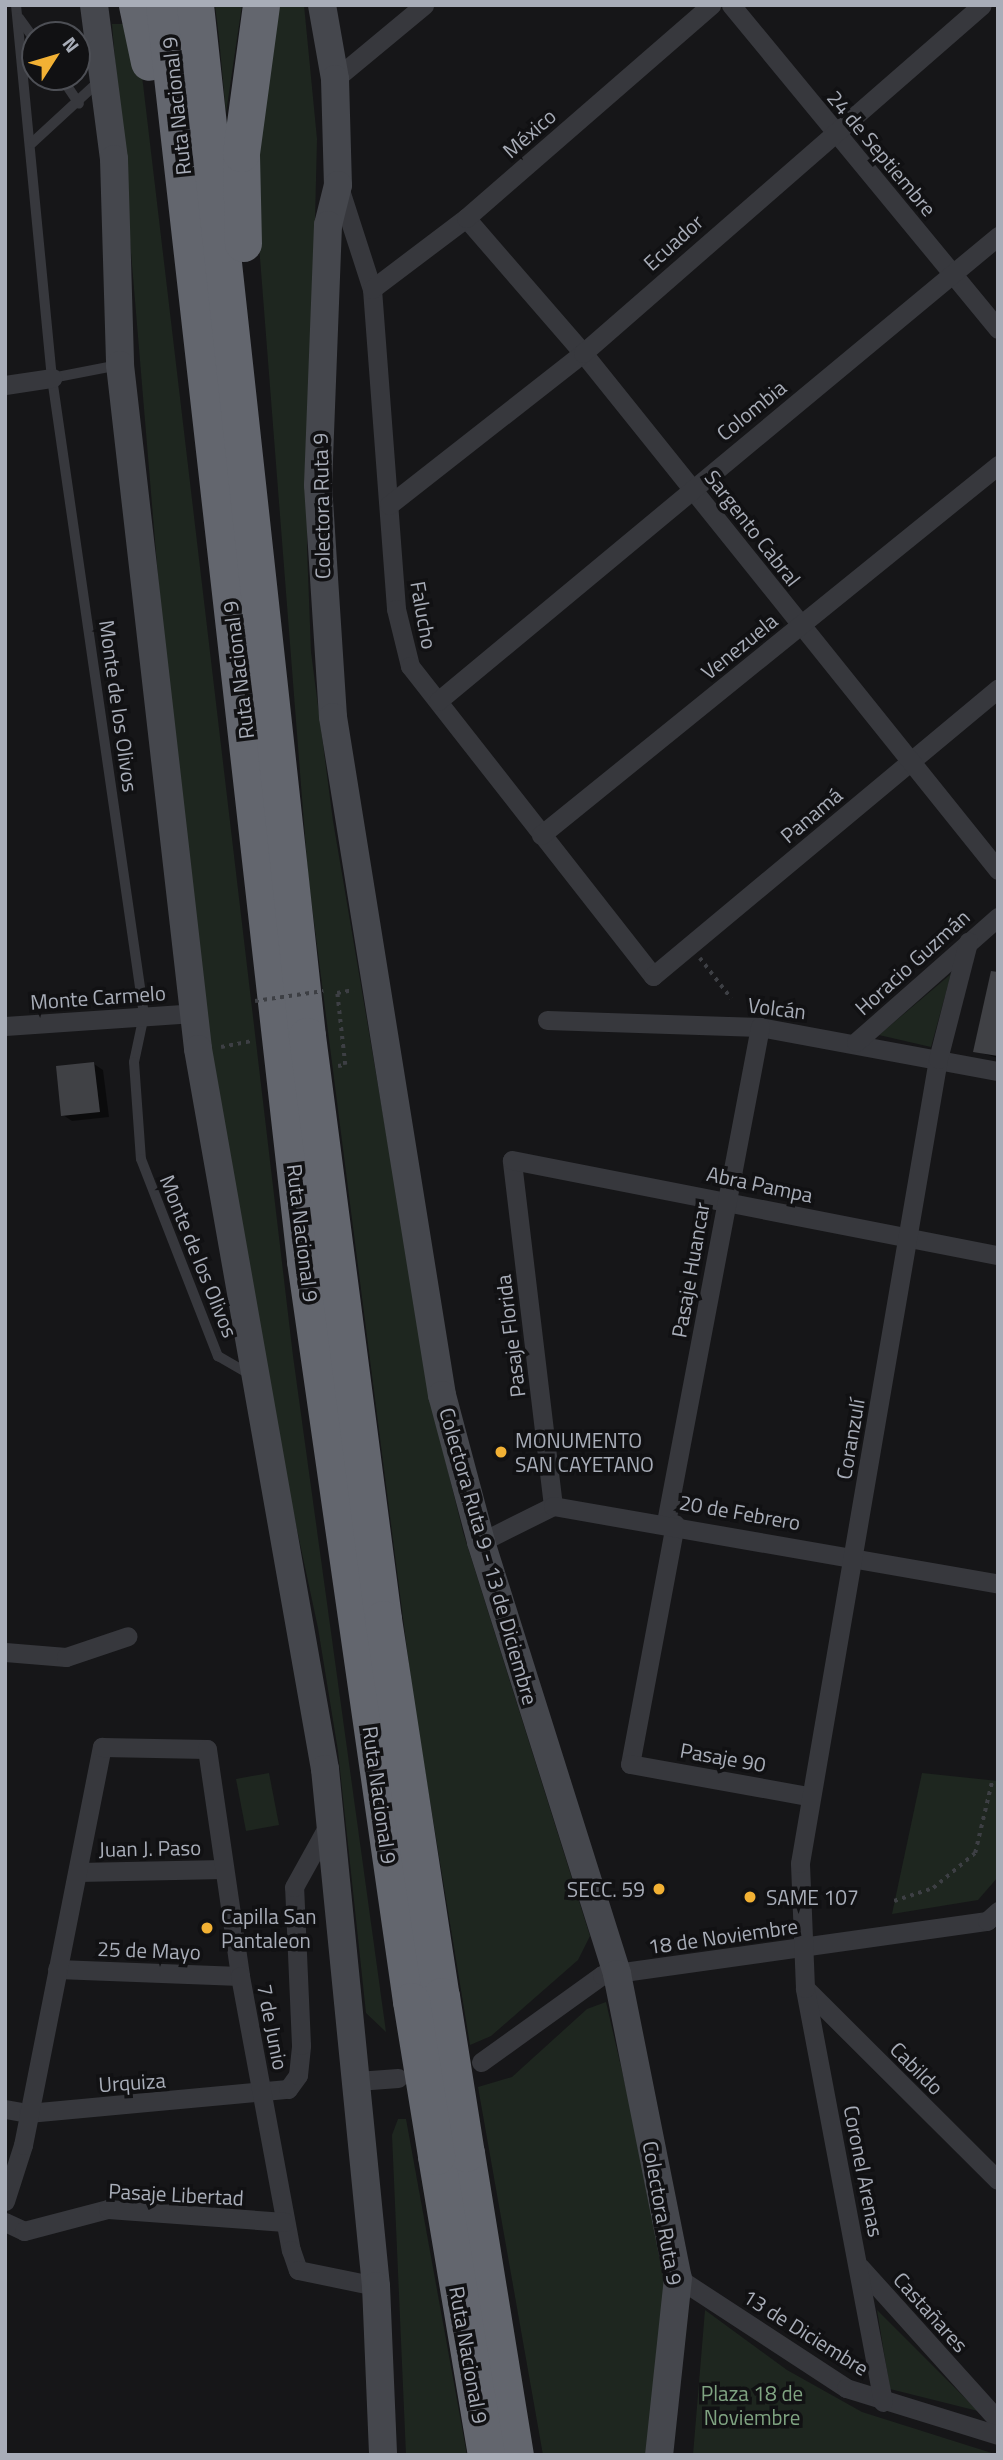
<!DOCTYPE html>
<meta charset="utf-8">
<style>
body{margin:0}
#map{position:relative;width:1003px;height:2460px;overflow:hidden;background:#161618;font-family:"Titillium Web",sans-serif}
div>[style]{position:absolute}
[style*='--x']{left:calc(var(--x)*1px);top:calc(var(--y)*1px);width:calc(var(--w)*1px);rotate:calc(var(--a)*1deg)}
.green>*{inset:0;background:#1e261f}
.shadow>*{inset:0;background:#0007}
.building>*{inset:0;background:#404145}
.path>*{height:3.5px;margin-top:-1.75px;transform-origin:0;background:repeating-linear-gradient(90deg,#3d3f44 0 3.5px,transparent 0 8.5px)}
.lane>*{height:10px;margin:-5px;padding:0 5px;transform-origin:5px;border-radius:5px;background:#37383d}
.street>*{height:19px;margin:-9.5px;padding:0 9.5px;transform-origin:9.5px;border-radius:9.5px;background:#37383d}
.secondary>*{height:28px;margin:-14px;padding:0 14px;transform-origin:14px;border-radius:14px;background:#45474d}
.highway>*{height:37px;margin:-18.5px;padding:0 18.5px;transform-origin:18.5px;border-radius:18.5px;background:#63666e}
.path-bridge>*{height:3.5px;margin-top:-1.75px;transform-origin:0;background:repeating-linear-gradient(90deg,#3d3f44 0 3.5px,transparent 0 8.5px)}
.highway-bridge>*{height:37px;margin:-18.5px;padding:0 18.5px;transform-origin:18.5px;border-radius:18.5px;background:#63666e}
.dots>*{width:19px;height:19px;translate:-50% -50%;box-sizing:border-box;border:4px solid #111113;border-radius:50%}
span{translate:-50% -50%;white-space:nowrap;text-align:center;line-height:1.15;-webkit-text-stroke:7px #111113;paint-order:stroke}
.street-label{font-size:21px;color:#a8adb8}
.poi-label{font-size:21px;color:#a8adb8}
.left{translate:0 -50%;text-align:left}
.right{translate:-100% -50%;text-align:right}
.park-label{font-size:21px;color:#7fa381}
.frame{position:absolute;inset:0;border:7px solid #a8adb8;pointer-events:none}
.north{position:absolute;left:21px;top:21px;width:70px;height:70px;box-sizing:border-box;background:#111113;border:2px solid #4d4f55;border-radius:50%;rotate:53deg;font-size:19px;font-weight:700;line-height:28px;text-align:center;color:#a8adb8}
.north::after{content:'';display:block;margin:auto;width:24px;height:32px;background:#f2b134;clip-path:polygon(50% 0,100% 100%,50% 72%,0 100%)}
</style>
<div id="map">
<div class="green">
<div style="clip-path:polygon(215px 5px,242px 5px,226px 113px,219px 38px)"></div>
<div style="clip-path:polygon(275px 5px,304px 5px,317px 139px,307px 548px,311px 652px,333px 821px,434px 1414px,463px 1532px,590px 1936px,578px 1960px,491px 2036px,470px 2045px,414px 1704px,308px 875px,253px 168px)"></div>
<div style="clip-path:polygon(112px 24px,128px 24px,135px 33px,143px 84px,293px 1356px,386px 2032px,366px 2013px,338px 1751px,318px 1628px,239px 1258px,176px 793px)"></div>
<div style="clip-path:polygon(951px 974px,931px 1047px,879px 1035px)"></div>
<div style="clip-path:polygon(269px 1773px,279px 1825px,246px 1831px,236px 1779px)"></div>
<div style="clip-path:polygon(922px 1773px,998px 1781px,998px 1877px,978px 1900px,892px 1914px)"></div>
<div style="clip-path:polygon(606px 2002px,663px 2248px,666px 2306px,647px 2455px,543px 2455px,478px 2087px,512px 2077px,587px 2009px)"></div>
<div style="clip-path:polygon(398px 2119px,406px 2119px,467px 2455px,406px 2455px,392px 2135px)"></div>
<div style="clip-path:polygon(705px 2310px,787px 2370px,862px 2412px,998px 2455px,693px 2455px)"></div>
<div style="clip-path:polygon(877px 2310px,978px 2411px,890px 2389px)"></div>
</div>
<div class="shadow">
<div style="clip-path:polygon(998px 989px,998px 1058px,975px 1051px)"></div>
<div style="clip-path:polygon(94px 1064px,103px 1070px,109px 1117px,72px 1121px,63px 1115px)"></div>
</div>
<div class="building">
<div style="clip-path:polygon(991px 971px,998px 972px,998px 1056px,973px 1052px)"></div>
<div style="clip-path:polygon(94px 1062px,100px 1112px,61px 1116px,56px 1066px)"></div>
</div>
<div class="path">
<div style="--x:700;--y:958;--w:51;--a:52.2"></div>
<div style="--x:221;--y:1047;--w:32;--a:-11"></div>
<div style="--x:338;--y:1066;--w:7;--a:-8"></div>
<div style="--x:345;--y:1065;--w:72;--a:-96.3"></div>
<div style="--x:337;--y:993;--w:17;--a:-10"></div>
<div style="--x:894;--y:1901;--w:41;--a:-18.4"></div>
<div style="--x:933;--y:1888;--w:55;--a:-39.8"></div>
<div style="--x:975;--y:1853;--w:74;--a:-76.7"></div>
</div>
<div class="lane">
<div style="--x:16;--y:5;--w:375;--a:84.5"></div>
<div style="--x:52;--y:378;--w:644;--a:81.78"></div>
<div style="--x:144;--y:1015;--w:48;--a:102"></div>
<div style="--x:134;--y:1062;--w:97;--a:85.9"></div>
<div style="--x:141;--y:1159;--w:212;--a:68.7"></div>
<div style="--x:218;--y:1356;--w:38;--a:30"></div>
<div style="--x:19;--y:18;--w:27;--a:54"></div>
<div style="--x:61;--y:77;--w:32;--a:56"></div>
<div style="--x:32;--y:143;--w:90;--a:-42.7"></div>
<div style="--x:52;--y:378;--w:68;--a:-11"></div>
</div>
<div class="street">
<div style="--x:731;--y:5;--w:420;--a:50.5"></div>
<div style="--x:335;--y:79;--w:116;--a:-39.7"></div>
<div style="--x:339;--y:187;--w:107;--a:72.1"></div>
<div style="--x:372;--y:289;--w:321;--a:85.7"></div>
<div style="--x:396;--y:609;--w:59;--a:76.2"></div>
<div style="--x:410;--y:666;--w:394;--a:51.9"></div>
<div style="--x:653;--y:976;--w:449;--a:-39.8"></div>
<div style="--x:466;--y:218;--w:179;--a:49.1"></div>
<div style="--x:583;--y:353;--w:663;--a:51.25"></div>
<div style="--x:372;--y:289;--w:118;--a:-37.1"></div>
<div style="--x:466;--y:218;--w:325;--a:-41"></div>
<div style="--x:5;--y:385;--w:48;--a:-8.5"></div>
<div style="--x:389;--y:505;--w:246;--a:-38.1"></div>
<div style="--x:583;--y:353;--w:529;--a:-41.09"></div>
<div style="--x:438;--y:701;--w:728;--a:-39.7"></div>
<div style="--x:541;--y:835;--w:588;--a:-38.99"></div>
<div style="--x:547;--y:1020;--w:213;--a:1.9"></div>
<div style="--x:760;--y:1027;--w:242;--a:10.5"></div>
<div style="--x:5;--y:1026;--w:189;--a:-3.9"></div>
<div style="--x:856;--y:1042;--w:189;--a:-41.4"></div>
<div style="--x:553;--y:1506;--w:348;--a:-96.8"></div>
<div style="--x:512;--y:1160;--w:495;--a:11.1"></div>
<div style="--x:666;--y:1522;--w:504;--a:-79.25"></div>
<div style="--x:675;--y:1524;--w:244;--a:100.6"></div>
<div style="--x:630;--y:1764;--w:181;--a:10.2"></div>
<div style="--x:481;--y:1542;--w:80;--a:-26.6"></div>
<div style="--x:553;--y:1506;--w:452;--a:9.9"></div>
<div style="--x:5;--y:1652;--w:61;--a:4.7"></div>
<div style="--x:66;--y:1657;--w:65;--a:-18.7"></div>
<div style="--x:78;--y:1872;--w:145;--a:-1.2"></div>
<div style="--x:57;--y:1969;--w:183;--a:2.2"></div>
<div style="--x:805;--y:1988;--w:272;--a:44.9"></div>
<div style="--x:481;--y:2062;--w:149;--a:-35.7"></div>
<div style="--x:602;--y:1975;--w:389;--a:-8"></div>
<div style="--x:987;--y:1921;--w:15;--a:-42"></div>
<div style="--x:357;--y:2081;--w:41;--a:-4.2"></div>
<div style="--x:5;--y:2109;--w:23;--a:10"></div>
<div style="--x:28;--y:2113;--w:261;--a:-5.3"></div>
<div style="--x:288;--y:2089;--w:17;--a:-54"></div>
<div style="--x:298;--y:2075;--w:30;--a:-84"></div>
<div style="--x:301;--y:2045;--w:158;--a:-92.5"></div>
<div style="--x:294;--y:1887;--w:74;--a:-61"></div>
<div style="--x:5;--y:2201;--w:59;--a:-72.2"></div>
<div style="--x:23;--y:2145;--w:406;--a:-78.8"></div>
<div style="--x:102;--y:1747;--w:105;--a:1.1"></div>
<div style="--x:207;--y:1749;--w:229;--a:81.7"></div>
<div style="--x:240;--y:1976;--w:279;--a:79.5"></div>
<div style="--x:291;--y:2250;--w:21;--a:71"></div>
<div style="--x:298;--y:2270;--w:80;--a:11.6"></div>
<div style="--x:5;--y:2222;--w:21;--a:25"></div>
<div style="--x:24;--y:2231;--w:87;--a:-14.7"></div>
<div style="--x:108;--y:2209;--w:177;--a:4.2"></div>
<div style="--x:860;--y:2267;--w:206;--a:48"></div>
<div style="--x:678;--y:2278;--w:201;--a:33.2"></div>
<div style="--x:846;--y:2388;--w:159;--a:17.2"></div>
<div style="--x:883;--y:2402;--w:421;--a:-100.7"></div>
<div style="--x:805;--y:1988;--w:125;--a:-92.3"></div>
<div style="--x:800;--y:1863;--w:816;--a:-80.26"></div>
<div style="--x:938;--y:1059;--w:121;--a:-75.6"></div>
</div>
<div class="secondary">
<div style="--x:94;--y:5;--w:155;--a:82.6"></div>
<div style="--x:114;--y:159;--w:206;--a:88.3"></div>
<div style="--x:120;--y:365;--w:688;--a:83.49"></div>
<div style="--x:198;--y:1049;--w:731;--a:80"></div>
<div style="--x:325;--y:1769;--w:520;--a:84.37"></div>
<div style="--x:376;--y:2286;--w:169;--a:87.6"></div>
<div style="--x:322;--y:5;--w:75;--a:80"></div>
<div style="--x:335;--y:79;--w:106;--a:88.4"></div>
<div style="--x:338;--y:185;--w:41;--a:104"></div>
<div style="--x:328;--y:225;--w:260;--a:92.2"></div>
<div style="--x:318;--y:485;--w:232;--a:86.3"></div>
<div style="--x:333;--y:717;--w:687;--a:80.87"></div>
<div style="--x:442;--y:1395;--w:152;--a:75.1"></div>
<div style="--x:481;--y:1542;--w:453;--a:72.5"></div>
<div style="--x:617;--y:1974;--w:310;--a:78.7"></div>
<div style="--x:678;--y:2278;--w:178;--a:96.1"></div>
</div>
<div class="highway">
<div style="--x:137;--y:5;--w:58;--a:78.1"></div>
<div style="--x:164;--y:5;--w:1264;--a:83.59"></div>
<div style="--x:305;--y:1261;--w:748;--a:81.85"></div>
<div style="--x:195;--y:5;--w:1037;--a:83.8"></div>
<div style="--x:307;--y:1036;--w:588;--a:82.57"></div>
<div style="--x:383;--y:1619;--w:381;--a:81.3"></div>
<div style="--x:243;--y:243;--w:90;--a:-91.3"></div>
<div style="--x:241;--y:153;--w:149;--a:-82.3"></div>
<div style="--x:466;--y:2153;--w:306;--a:80.8"></div>
<div style="--x:436;--y:2156;--w:303;--a:80.5"></div>
</div>
<div class="path-bridge">
<div style="--x:255;--y:1001;--w:69;--a:-8.4"></div>
</div>
<div class="highway-bridge">
<div style="--x:441;--y:1996;--w:159;--a:81"></div>
<div style="--x:411;--y:2001;--w:157;--a:80.8"></div>
</div>
<div class="dots">
<div style="left:501px;top:1452px;background:#f2b134"></div>
<div style="left:659px;top:1889px;background:#f2b134"></div>
<div style="left:750px;top:1897px;background:#f2b134"></div>
<div style="left:207px;top:1928px;background:#f2b134"></div>
</div>
<div class="street-label">
<span style="left:176px;top:106px;rotate:-96deg">Ruta Nacional 9</span>
<span style="left:529px;top:133px;rotate:-41deg">México</span>
<span style="left:882px;top:153px;rotate:50deg">24 de Septiembre</span>
<span style="left:673px;top:242px;rotate:-42deg">Ecuador</span>
<span style="left:751px;top:410px;rotate:-39deg">Colombia</span>
<span style="left:321px;top:506px;rotate:-91deg">Colectora Ruta 9</span>
<span style="left:753px;top:528px;rotate:52deg">Sargento Cabral</span>
<span style="left:424px;top:615px;rotate:80deg">Falucho</span>
<span style="left:739px;top:646px;rotate:-39deg">Venezuela</span>
<span style="left:238px;top:670px;rotate:-97deg">Ruta Nacional 9</span>
<span style="left:119px;top:706px;rotate:82deg">Monte de los Olivos</span>
<span style="left:811px;top:815px;rotate:-40deg">Panamá</span>
<span style="left:912px;top:962px;rotate:-42deg">Horacio Guzmán</span>
<span style="left:98px;top:997px;rotate:-4deg">Monte Carmelo</span>
<span style="left:777px;top:1008px;rotate:7deg">Volcán</span>
<span style="left:760px;top:1184px;rotate:12deg">Abra Pampa</span>
<span style="left:303px;top:1233px;rotate:83deg">Ruta Nacional 9</span>
<span style="left:199px;top:1256px;rotate:68deg">Monte de los Olivos</span>
<span style="left:690px;top:1270px;rotate:-80deg">Pasaje Huancar</span>
<span style="left:510px;top:1336px;rotate:-97deg">Pasaje Florida</span>
<span style="left:850px;top:1439px;rotate:-80deg">Coranzulí</span>
<span style="left:740px;top:1512px;rotate:10deg">20 de Febrero</span>
<span style="left:489px;top:1556px;rotate:74deg">Colectora Ruta 9 - 13 de Diciembre</span>
<span style="left:723px;top:1757px;rotate:10deg">Pasaje 90</span>
<span style="left:380px;top:1795px;rotate:82deg">Ruta Nacional 9</span>
<span style="left:150px;top:1848px;rotate:-1deg">Juan J. Paso</span>
<span style="left:723px;top:1936px;rotate:-8deg">18 de Noviembre</span>
<span style="left:149px;top:1950px;rotate:2deg">25 de Mayo</span>
<span style="left:273px;top:2027px;rotate:79deg">7 de Junio</span>
<span style="left:917px;top:2068px;rotate:45deg">Cabildo</span>
<span style="left:132px;top:2082px;rotate:-4deg">Urquiza</span>
<span style="left:864px;top:2171px;rotate:79deg">Coronel Arenas</span>
<span style="left:176px;top:2194px;rotate:3deg">Pasaje Libertad</span>
<span style="left:663px;top:2213px;rotate:80deg">Colectora Ruta 9</span>
<span style="left:931px;top:2312px;rotate:48deg">Castañares</span>
<span style="left:806px;top:2332px;rotate:32deg">13 de Diciembre</span>
<span style="left:469px;top:2355px;rotate:80deg">Ruta Nacional 9</span>
</div>
<div class="poi-label">
<span class="left" style="left:515px;top:1452px">MONUMENTO<br>SAN CAYETANO</span>
<span class="right" style="left:645px;top:1889px">SECC. 59</span>
<span class="left" style="left:766px;top:1897px">SAME 107</span>
<span class="left" style="left:221px;top:1928px">Capilla San<br>Pantaleon</span>
</div>
<div class="park-label">
<span style="left:752px;top:2405px">Plaza 18 de<br>Noviembre</span>
</div>
<div class="frame"></div>
<div class="north">N</div>
</div>
